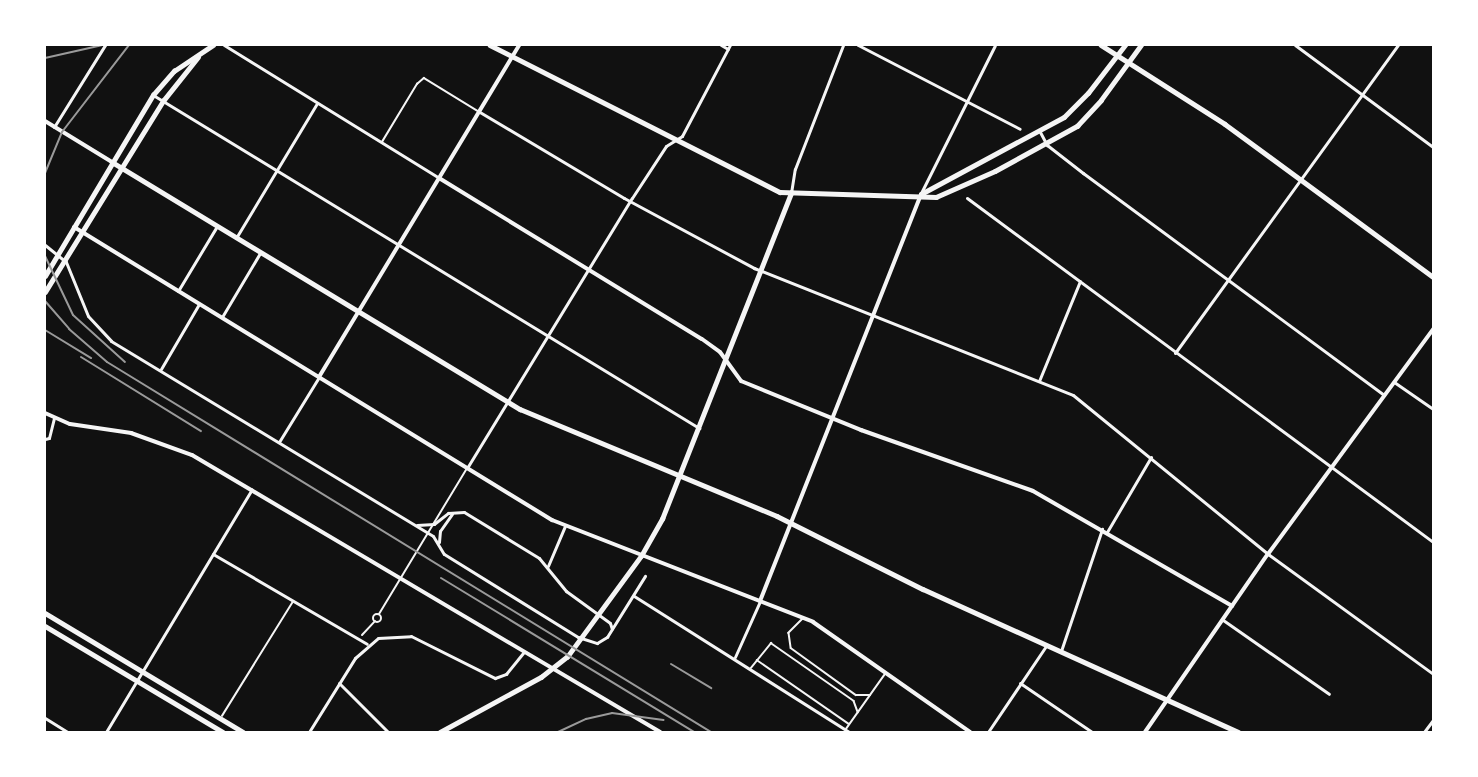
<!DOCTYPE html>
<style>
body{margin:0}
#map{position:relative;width:1478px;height:777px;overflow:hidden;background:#111;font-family:Georgia,serif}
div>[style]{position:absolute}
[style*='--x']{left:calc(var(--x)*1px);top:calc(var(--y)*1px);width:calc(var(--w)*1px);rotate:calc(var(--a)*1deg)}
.service>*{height:1.5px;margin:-0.75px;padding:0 0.75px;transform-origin:0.75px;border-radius:0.75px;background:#f5f5f5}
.pedestrian>*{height:2px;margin:-1px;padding:0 1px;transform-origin:1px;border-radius:1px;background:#f5f5f5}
.pedestrian>.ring{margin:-1px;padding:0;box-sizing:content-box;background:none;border:2px solid #f5f5f5;border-radius:50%}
.minor>*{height:3px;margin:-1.5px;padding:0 1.5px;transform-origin:1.5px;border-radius:1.5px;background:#f5f5f5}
.tertiary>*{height:4px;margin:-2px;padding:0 2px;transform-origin:2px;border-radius:2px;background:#f5f5f5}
.secondary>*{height:4.5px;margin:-2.25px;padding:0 2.25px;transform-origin:2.25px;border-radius:2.25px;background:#f5f5f5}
.primary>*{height:4.5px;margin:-2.25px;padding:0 2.25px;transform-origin:2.25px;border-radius:2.25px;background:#f5f5f5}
.rail>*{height:2px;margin:-1px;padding:0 1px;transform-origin:1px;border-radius:1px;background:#9a9a9a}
span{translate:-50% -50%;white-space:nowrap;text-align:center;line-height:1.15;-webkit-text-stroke:6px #fff;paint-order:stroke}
.frame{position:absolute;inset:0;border:46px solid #fff;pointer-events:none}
</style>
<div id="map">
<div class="service">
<div style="--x:382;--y:142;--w:68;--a:-58.9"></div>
<div style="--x:417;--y:84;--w:9;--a:-41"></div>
<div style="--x:424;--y:78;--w:63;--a:31.4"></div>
<div style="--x:803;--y:619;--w:20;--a:135"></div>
<div style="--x:789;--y:633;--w:15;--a:82"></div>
<div style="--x:791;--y:648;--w:80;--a:35.9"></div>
<div style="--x:856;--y:695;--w:14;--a:0"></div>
<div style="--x:757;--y:660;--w:112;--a:34.8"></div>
<div style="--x:751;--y:668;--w:32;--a:-51"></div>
<div style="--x:771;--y:643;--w:101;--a:34.9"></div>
<div style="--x:854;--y:701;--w:12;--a:70"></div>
<div style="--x:222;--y:716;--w:133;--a:-58.2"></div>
<div style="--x:846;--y:729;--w:67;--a:-54.7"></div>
</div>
<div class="pedestrian">
<div style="--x:379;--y:614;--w:170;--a:-58.9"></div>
<div class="ring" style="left:373px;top:614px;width:6px;height:6px"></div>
<div style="--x:362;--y:635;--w:19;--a:-47"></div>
</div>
<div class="minor">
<div style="--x:224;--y:45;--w:253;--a:31.7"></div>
<div style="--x:721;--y:45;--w:8;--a:30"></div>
<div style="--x:858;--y:45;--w:182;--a:27.4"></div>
<div style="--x:1295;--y:45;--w:172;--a:36.5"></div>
<div style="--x:153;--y:95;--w:640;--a:31.38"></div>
<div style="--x:478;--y:111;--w:170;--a:30.8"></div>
<div style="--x:624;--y:198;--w:148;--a:28.3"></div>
<div style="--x:754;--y:268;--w:343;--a:21.7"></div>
<div style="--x:1073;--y:395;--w:252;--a:39.2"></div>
<div style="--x:1268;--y:554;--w:204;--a:36"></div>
<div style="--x:54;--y:127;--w:97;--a:-58.1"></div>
<div style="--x:1040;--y:132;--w:15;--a:62"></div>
<div style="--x:1047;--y:145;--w:46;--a:37.9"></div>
<div style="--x:1083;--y:173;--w:374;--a:36.4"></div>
<div style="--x:791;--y:193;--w:24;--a:-81"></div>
<div style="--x:795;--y:169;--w:133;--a:-68.8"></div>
<div style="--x:921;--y:193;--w:165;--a:-63.4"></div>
<div style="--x:967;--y:198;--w:579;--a:36.43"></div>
<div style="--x:236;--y:238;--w:157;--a:-59"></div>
<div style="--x:45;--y:245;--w:27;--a:39"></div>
<div style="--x:66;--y:262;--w:58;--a:67.8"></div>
<div style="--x:88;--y:316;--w:34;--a:47"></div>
<div style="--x:111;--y:341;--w:376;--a:31.2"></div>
<div style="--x:433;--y:536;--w:21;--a:59"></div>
<div style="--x:444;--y:554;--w:158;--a:31.8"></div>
<div style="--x:578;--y:637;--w:20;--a:18"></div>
<div style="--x:597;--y:643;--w:12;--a:-31"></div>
<div style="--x:607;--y:637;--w:72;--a:-58.1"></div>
<div style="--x:178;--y:291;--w:76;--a:-59"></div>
<div style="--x:222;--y:317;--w:74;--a:-59.3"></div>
<div style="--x:1175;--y:353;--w:380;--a:-54.1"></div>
<div style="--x:161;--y:369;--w:75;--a:-59.7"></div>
<div style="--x:1039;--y:381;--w:108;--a:-67.7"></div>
<div style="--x:1394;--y:382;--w:47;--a:34.7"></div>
<div style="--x:45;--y:439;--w:4;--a:-14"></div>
<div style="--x:49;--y:438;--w:21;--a:-76"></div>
<div style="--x:279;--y:442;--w:76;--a:-58.4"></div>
<div style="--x:467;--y:468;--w:316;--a:-58.6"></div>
<div style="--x:632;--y:198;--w:62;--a:-56.8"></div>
<div style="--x:666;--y:146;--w:19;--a:-32"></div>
<div style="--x:682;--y:136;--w:103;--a:-62.2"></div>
<div style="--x:417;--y:525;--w:17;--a:-3"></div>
<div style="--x:434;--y:524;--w:18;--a:-38"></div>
<div style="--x:448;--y:513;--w:16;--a:-4"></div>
<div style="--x:464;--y:512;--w:88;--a:31.5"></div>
<div style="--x:539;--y:558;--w:43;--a:50.7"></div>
<div style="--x:566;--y:591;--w:54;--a:36"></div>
<div style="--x:610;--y:623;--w:6;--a:72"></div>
<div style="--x:1107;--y:532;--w:87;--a:-59.6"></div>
<div style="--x:439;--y:542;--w:11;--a:-85"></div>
<div style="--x:440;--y:531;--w:21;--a:-55"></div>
<div style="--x:213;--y:554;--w:178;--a:30.3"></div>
<div style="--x:548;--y:566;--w:43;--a:-67"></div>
<div style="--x:634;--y:596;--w:254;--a:32.3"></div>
<div style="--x:1223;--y:620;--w:129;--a:34.9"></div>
<div style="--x:1061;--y:651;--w:129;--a:-71.4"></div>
<div style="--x:735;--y:657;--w:61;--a:-65.9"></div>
<div style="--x:339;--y:683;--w:69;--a:45"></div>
<div style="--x:1020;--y:683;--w:87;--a:34.2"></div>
<div style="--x:45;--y:718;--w:26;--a:32"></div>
<div style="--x:106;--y:732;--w:283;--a:-59"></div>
<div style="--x:309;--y:732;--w:87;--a:-58.1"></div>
<div style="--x:355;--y:658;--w:30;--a:-41"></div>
<div style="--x:378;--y:638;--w:33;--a:-3"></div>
<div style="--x:411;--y:636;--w:94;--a:26.6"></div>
<div style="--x:495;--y:678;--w:12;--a:-20"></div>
<div style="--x:506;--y:674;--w:28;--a:-51"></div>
<div style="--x:988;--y:732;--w:104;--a:-56"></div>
<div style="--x:1424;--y:732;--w:15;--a:-53"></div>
</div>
<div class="tertiary">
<div style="--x:45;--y:121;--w:79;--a:31.5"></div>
<div style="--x:439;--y:178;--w:308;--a:31.5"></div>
<div style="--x:702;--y:339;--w:22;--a:36"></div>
<div style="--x:720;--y:352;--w:36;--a:54"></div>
<div style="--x:741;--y:381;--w:130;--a:22.2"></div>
<div style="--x:861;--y:430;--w:182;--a:19.5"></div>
<div style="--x:1033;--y:491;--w:230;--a:30"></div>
<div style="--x:74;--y:227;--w:561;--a:31.51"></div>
<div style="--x:552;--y:520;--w:280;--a:21.3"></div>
<div style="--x:813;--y:622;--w:192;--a:35"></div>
<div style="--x:319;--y:377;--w:388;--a:-58.9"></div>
<div style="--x:45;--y:413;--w:27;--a:24"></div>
<div style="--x:70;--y:424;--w:62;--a:8.4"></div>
<div style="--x:131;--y:433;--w:65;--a:19.8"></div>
<div style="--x:192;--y:455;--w:544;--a:30.62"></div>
<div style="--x:760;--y:601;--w:437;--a:-68.4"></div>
<div style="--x:1145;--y:732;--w:216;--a:-55.4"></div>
<div style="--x:1268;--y:554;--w:279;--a:-53.7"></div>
</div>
<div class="secondary">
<div style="--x:45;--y:613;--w:231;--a:31"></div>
<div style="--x:45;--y:626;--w:207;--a:30.8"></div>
<div style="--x:440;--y:732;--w:115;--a:-28.6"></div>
<div style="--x:541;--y:677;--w:33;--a:-38"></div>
<div style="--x:567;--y:657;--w:125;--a:-53.8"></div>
<div style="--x:641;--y:556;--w:43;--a:-60.4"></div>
<div style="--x:662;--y:519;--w:351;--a:-68.4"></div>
</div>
<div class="primary">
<div style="--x:490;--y:45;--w:325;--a:26.9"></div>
<div style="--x:780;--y:192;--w:156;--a:1.8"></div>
<div style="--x:936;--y:197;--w:64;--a:-23.8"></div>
<div style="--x:995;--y:171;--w:94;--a:-28.8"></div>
<div style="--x:1077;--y:126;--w:35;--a:-47"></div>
<div style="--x:1101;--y:100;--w:68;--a:-54"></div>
<div style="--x:1101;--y:45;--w:147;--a:32.5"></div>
<div style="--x:1225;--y:124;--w:258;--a:36.3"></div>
<div style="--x:112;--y:162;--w:477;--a:31.2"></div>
<div style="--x:520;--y:409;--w:278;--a:22.6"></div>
<div style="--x:777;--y:516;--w:163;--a:26.6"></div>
<div style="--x:923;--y:589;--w:346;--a:24.4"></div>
<div style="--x:921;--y:194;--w:162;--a:-28.3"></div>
<div style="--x:1064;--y:117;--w:34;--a:-45"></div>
<div style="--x:1088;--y:93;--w:61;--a:-52.4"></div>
<div style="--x:45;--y:276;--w:211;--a:-59.2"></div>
<div style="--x:153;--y:95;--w:32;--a:-49"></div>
<div style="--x:174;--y:71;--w:47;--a:-33.7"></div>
<div style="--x:45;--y:292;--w:225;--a:-58.3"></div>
<div style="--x:163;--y:101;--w:56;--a:-51.5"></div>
</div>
<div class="rail">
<div style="--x:45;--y:58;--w:58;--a:-12.8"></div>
<div style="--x:45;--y:173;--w:44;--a:-67.5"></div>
<div style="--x:62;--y:132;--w:110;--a:-52.4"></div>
<div style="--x:45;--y:256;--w:65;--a:64.6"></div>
<div style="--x:73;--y:315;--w:70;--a:42.1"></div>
<div style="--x:45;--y:301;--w:37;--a:49"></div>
<div style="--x:69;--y:329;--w:50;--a:41"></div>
<div style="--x:107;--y:362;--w:708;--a:31.49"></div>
<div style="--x:45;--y:330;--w:54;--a:31.3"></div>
<div style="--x:81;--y:357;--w:141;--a:31.7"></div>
<div style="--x:441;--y:578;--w:296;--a:31.3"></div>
<div style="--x:671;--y:664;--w:47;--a:31"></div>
<div style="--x:558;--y:732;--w:31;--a:-25"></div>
<div style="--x:586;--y:719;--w:27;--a:-13"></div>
<div style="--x:612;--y:713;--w:52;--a:7.7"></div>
</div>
<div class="frame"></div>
</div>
